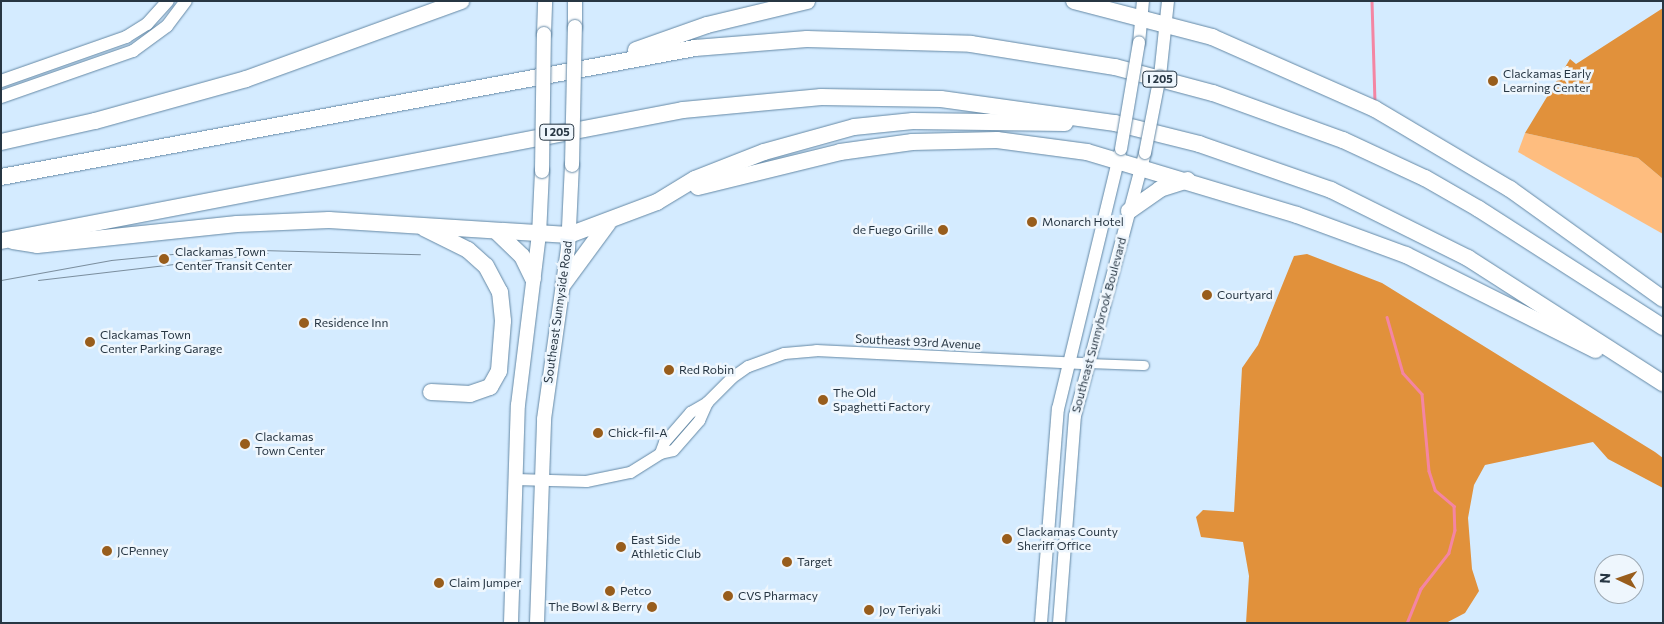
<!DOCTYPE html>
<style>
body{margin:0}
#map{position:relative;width:1664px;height:624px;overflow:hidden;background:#d4ebff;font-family:Commissioner,sans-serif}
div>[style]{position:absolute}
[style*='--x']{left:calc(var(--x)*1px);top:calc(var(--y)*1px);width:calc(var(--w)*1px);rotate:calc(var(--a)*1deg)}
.green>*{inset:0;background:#febd7f}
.forest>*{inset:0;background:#e1913b}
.stream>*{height:2.5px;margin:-1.25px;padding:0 1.25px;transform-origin:1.25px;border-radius:1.25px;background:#f485a3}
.roads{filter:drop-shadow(0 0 1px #6488a5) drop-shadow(0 0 1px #6488a5)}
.minor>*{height:9px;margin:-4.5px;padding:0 4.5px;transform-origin:4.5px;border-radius:4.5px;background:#fff}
.tertiary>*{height:11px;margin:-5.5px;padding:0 5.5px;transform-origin:5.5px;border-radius:5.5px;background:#fff}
.secondary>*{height:12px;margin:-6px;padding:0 6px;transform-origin:6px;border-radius:6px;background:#fff}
.primary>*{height:14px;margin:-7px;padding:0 7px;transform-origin:7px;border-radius:7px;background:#fff}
.motorway>*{height:16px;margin:-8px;padding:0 8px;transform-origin:8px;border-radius:8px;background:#fff}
.tram>*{height:1px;margin:-0.5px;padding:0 0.5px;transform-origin:0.5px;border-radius:0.5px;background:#7b8e9e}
.bridges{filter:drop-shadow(0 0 1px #6488a5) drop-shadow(0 0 1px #6488a5)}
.secondary-bridge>*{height:12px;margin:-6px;padding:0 6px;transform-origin:6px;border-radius:6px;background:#fff}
.primary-bridge>*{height:14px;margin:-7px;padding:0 7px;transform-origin:7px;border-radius:7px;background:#fff}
.dots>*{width:14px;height:14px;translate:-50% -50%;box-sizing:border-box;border:2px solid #eef6fd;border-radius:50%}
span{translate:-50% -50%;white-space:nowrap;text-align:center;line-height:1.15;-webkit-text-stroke:5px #eef6fd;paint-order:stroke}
.shield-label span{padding:1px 4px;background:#eef6fd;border:1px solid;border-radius:4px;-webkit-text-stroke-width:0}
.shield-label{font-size:11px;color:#273643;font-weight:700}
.poi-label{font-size:12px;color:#273643}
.left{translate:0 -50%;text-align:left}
.right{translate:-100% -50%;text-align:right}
.street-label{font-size:12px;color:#273643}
.frame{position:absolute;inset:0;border:2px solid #273643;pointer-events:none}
.north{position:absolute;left:1594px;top:554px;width:50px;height:50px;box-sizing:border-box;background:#eef6fd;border:1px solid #9ea9b3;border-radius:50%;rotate:273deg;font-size:14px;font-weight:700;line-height:20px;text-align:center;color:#273643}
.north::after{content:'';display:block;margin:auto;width:18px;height:22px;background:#985d1c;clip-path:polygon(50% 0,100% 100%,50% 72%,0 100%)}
</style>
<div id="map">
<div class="green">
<div style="clip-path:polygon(1525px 133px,1638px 158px,1663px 179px,1663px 234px,1518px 152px)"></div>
</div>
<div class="forest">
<div style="clip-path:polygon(1663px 8px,1663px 179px,1638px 158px,1525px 133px,1570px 59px,1576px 64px)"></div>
<div style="clip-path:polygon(1307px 254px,1382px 283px,1655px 452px,1663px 458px,1663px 488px,1608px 459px,1593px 442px,1485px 465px,1474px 485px,1468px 518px,1472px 569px,1479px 591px,1465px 613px,1446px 623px,1246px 623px,1249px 576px,1243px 542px,1201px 537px,1196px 517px,1203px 510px,1234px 512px,1242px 368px,1258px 345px,1294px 256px)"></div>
</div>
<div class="stream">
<div style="--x:1372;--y:1;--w:101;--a:88.3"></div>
<div style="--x:1387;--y:317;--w:58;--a:74.1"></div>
<div style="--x:1403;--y:373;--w:28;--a:48"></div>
<div style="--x:1422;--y:394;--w:77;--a:84.8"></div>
<div style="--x:1429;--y:471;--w:20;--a:72"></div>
<div style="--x:1435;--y:490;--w:25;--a:40"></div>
<div style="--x:1454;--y:506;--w:24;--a:88"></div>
<div style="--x:1455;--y:530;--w:24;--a:105"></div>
<div style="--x:1449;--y:553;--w:46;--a:127.9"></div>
<div style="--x:1421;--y:589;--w:37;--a:112"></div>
</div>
<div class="roads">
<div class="minor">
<div style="--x:1086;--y:363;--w:58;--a:2"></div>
</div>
<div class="tertiary">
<div style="--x:660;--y:453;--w:12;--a:-70"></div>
<div style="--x:664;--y:442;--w:40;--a:-49"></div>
<div style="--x:690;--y:412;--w:20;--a:-30"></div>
<div style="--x:515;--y:479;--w:71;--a:1.6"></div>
<div style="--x:586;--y:481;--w:45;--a:-11.6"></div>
<div style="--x:630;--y:472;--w:36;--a:-32"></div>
<div style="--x:660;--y:453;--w:13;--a:-13"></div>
<div style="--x:673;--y:450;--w:40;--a:-49"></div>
<div style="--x:699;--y:420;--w:20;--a:-66"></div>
<div style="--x:707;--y:402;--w:35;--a:-45"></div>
<div style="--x:732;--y:377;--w:19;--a:-35"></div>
<div style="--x:748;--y:366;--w:38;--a:-20"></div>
<div style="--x:784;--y:353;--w:32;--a:-5"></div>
<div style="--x:816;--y:350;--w:270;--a:2.8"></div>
</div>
<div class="secondary">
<div style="--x:1139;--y:43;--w:42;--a:-84.6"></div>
<div style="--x:1160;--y:76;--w:75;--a:-83.9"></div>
<div style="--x:1;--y:81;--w:133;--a:-19.4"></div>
<div style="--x:126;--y:37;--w:25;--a:-32"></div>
<div style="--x:147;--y:24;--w:31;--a:-48"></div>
<div style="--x:1;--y:97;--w:140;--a:-19.2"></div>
<div style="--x:133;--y:51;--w:42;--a:-36.3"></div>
<div style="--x:167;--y:26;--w:31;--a:-53"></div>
<div style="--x:1041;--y:623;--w:215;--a:-85.5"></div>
<div style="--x:1058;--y:409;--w:263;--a:-76.4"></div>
<div style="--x:1059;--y:623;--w:208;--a:-85.6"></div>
<div style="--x:1075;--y:416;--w:272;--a:-75.1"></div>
</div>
<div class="primary">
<div style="--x:575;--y:27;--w:26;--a:-90"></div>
<div style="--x:544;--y:34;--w:33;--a:-88"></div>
<div style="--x:511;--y:623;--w:218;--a:-88.2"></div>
<div style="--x:518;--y:405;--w:171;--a:-83"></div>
<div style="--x:539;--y:235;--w:64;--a:-87.3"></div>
<div style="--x:537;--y:623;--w:204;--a:-88"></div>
<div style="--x:544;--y:419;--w:172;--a:-82"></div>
<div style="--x:568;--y:249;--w:84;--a:-87.3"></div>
</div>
<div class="motorway">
<div style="--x:1074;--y:1;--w:143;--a:14.6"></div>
<div style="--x:1212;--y:37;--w:178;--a:23.8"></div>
<div style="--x:1375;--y:109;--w:157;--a:30.7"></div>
<div style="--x:1510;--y:189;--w:188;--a:35.7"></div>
<div style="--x:636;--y:50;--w:75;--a:-19.4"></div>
<div style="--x:707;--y:25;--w:103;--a:-13.5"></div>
<div style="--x:1;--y:142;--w:96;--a:-12.6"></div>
<div style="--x:95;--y:121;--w:157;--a:-15.5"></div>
<div style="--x:246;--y:79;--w:229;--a:-19.9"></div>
<div style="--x:1;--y:177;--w:706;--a:-10.53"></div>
<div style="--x:695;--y:48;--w:112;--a:-4.6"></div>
<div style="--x:807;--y:39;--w:164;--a:1.7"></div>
<div style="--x:971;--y:44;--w:146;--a:9.1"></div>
<div style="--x:1115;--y:67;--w:101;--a:14.9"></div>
<div style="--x:1213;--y:93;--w:138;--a:19.9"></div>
<div style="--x:1343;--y:140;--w:90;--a:24.9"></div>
<div style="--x:1425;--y:178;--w:62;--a:29.9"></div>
<div style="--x:1479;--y:209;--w:219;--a:32.7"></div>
<div style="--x:698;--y:187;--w:146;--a:-13.8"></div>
<div style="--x:840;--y:152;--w:73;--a:-7.9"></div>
<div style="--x:912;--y:142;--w:85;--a:-1.3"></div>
<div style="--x:997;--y:140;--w:91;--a:7.6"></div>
<div style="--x:1087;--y:152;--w:219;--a:16.7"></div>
<div style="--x:1297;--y:215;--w:116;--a:20.2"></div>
<div style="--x:1406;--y:255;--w:212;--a:26.6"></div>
<div style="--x:1129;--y:211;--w:38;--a:-35"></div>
<div style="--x:1160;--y:189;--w:29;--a:-18"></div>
<div style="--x:424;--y:228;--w:49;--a:26.6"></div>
<div style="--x:468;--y:250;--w:24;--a:42"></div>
<div style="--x:486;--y:266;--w:30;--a:62"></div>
<div style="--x:500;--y:292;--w:29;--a:84"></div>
<div style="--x:503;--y:321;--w:50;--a:94.6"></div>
<div style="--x:499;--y:371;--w:18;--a:119"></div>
<div style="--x:490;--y:387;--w:21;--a:161"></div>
<div style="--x:470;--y:394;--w:39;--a:-177"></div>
<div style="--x:496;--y:231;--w:36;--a:44"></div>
<div style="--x:522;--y:256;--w:25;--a:64"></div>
<div style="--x:1;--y:241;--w:694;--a:-10.87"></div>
<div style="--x:683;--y:110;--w:139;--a:-5.4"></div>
<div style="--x:821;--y:97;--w:120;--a:1"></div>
<div style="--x:941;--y:99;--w:176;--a:7.9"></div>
<div style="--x:1115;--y:123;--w:87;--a:14"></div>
<div style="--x:1199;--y:144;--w:140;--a:19.2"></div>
<div style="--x:1331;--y:190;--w:153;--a:26.4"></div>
<div style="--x:1468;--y:258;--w:232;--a:32.7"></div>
<div style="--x:13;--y:241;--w:24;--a:9"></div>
<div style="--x:37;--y:245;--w:201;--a:-6"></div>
<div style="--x:237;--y:224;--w:92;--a:-2.5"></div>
<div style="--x:329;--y:220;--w:240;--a:3.6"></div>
<div style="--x:569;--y:235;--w:94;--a:-20.6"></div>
<div style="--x:657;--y:202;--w:44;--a:-31.2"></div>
<div style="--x:695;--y:179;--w:74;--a:-21.4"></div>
<div style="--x:764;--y:152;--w:93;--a:-15.5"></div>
<div style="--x:854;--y:127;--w:59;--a:-5.8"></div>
<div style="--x:913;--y:121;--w:152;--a:0.8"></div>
<div style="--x:564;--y:283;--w:74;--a:-53.7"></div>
</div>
</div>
<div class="tram">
<div style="--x:1;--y:280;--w:112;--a:-10.3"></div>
<div style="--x:111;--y:260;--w:113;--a:-5.6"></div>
<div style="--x:223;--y:249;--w:197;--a:1.5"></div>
<div style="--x:38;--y:280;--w:231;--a:-6.7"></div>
</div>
<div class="bridges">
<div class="secondary-bridge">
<div style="--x:1121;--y:149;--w:108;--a:-80.4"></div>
<div style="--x:1145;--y:153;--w:78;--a:-79"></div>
</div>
<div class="primary-bridge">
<div style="--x:572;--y:165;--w:138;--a:-88.8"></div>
<div style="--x:542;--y:171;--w:137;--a:-89.2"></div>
</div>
</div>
<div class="dots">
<div style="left:1493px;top:81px;background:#985d1c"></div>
<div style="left:1032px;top:222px;background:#985d1c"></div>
<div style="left:943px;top:230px;background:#985d1c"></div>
<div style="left:164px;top:259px;background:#985d1c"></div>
<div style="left:1207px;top:295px;background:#985d1c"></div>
<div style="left:304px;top:323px;background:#985d1c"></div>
<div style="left:90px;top:342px;background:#985d1c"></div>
<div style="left:669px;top:370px;background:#985d1c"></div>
<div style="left:823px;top:400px;background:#985d1c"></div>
<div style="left:598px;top:433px;background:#985d1c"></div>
<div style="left:245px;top:444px;background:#985d1c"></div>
<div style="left:1007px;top:539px;background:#985d1c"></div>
<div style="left:621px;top:547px;background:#985d1c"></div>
<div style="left:107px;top:551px;background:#985d1c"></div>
<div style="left:787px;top:562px;background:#985d1c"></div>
<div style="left:439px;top:583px;background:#985d1c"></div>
<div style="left:610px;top:591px;background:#985d1c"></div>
<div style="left:728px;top:596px;background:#985d1c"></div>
<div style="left:652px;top:607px;background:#985d1c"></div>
<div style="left:869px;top:610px;background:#985d1c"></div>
</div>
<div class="shield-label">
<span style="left:1160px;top:79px">I 205</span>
<span style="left:557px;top:132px">I 205</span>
</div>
<div class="poi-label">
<span class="left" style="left:1503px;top:81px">Clackamas Early<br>Learning Center</span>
<span class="left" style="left:1042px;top:222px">Monarch Hotel</span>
<span class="right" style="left:933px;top:230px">de Fuego Grille</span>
<span class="left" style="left:175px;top:259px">Clackamas Town<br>Center Transit Center</span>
<span class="left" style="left:1217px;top:295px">Courtyard</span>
<span class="left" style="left:314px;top:323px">Residence Inn</span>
<span class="left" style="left:100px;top:342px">Clackamas Town<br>Center Parking Garage</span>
<span class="left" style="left:679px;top:370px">Red Robin</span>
<span class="left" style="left:833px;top:400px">The Old<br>Spaghetti Factory</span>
<span class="left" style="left:608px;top:433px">Chick-fil-A</span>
<span class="left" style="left:255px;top:444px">Clackamas<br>Town Center</span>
<span class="left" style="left:1017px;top:539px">Clackamas County<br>Sheriff Office</span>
<span class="left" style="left:631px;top:547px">East Side<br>Athletic Club</span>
<span class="left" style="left:117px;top:551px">JCPenney</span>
<span class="left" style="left:797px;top:562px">Target</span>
<span class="left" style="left:449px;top:583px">Claim Jumper</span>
<span class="left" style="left:620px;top:591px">Petco</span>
<span class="left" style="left:738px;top:596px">CVS Pharmacy</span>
<span class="right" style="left:642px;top:607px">The Bowl &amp; Berry</span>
<span class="left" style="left:879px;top:610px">Joy Teriyaki</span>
</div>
<div class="street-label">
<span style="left:558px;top:312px;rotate:-82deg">Southeast Sunnyside Road</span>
<span style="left:1099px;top:325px;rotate:-75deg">Southeast Sunnybrook Boulevard</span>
<span style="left:918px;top:342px;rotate:3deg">Southeast 93rd Avenue</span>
</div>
<div class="frame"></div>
<div class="north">N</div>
</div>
